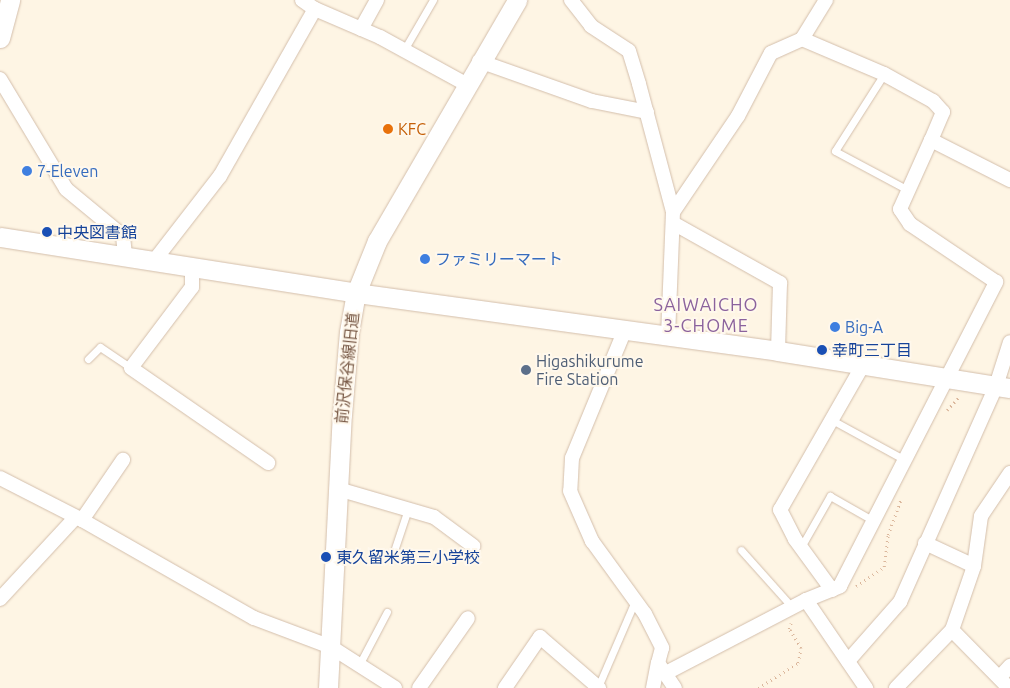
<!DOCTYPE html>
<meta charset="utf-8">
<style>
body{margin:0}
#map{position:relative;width:1010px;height:688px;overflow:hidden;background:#fef5e4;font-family:Ubuntu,"Noto Sans JP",sans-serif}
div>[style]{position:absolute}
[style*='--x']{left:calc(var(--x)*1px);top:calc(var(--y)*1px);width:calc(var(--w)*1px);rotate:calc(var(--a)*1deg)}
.path>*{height:2.5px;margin-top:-1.25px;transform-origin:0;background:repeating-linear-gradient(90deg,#dbb79c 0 1px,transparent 0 5px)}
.roads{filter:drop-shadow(0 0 1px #d3beab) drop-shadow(0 0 1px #d3beab)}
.lane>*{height:7px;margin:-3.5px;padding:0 3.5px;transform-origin:3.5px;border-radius:3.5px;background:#fff}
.street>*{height:14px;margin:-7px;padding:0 7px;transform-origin:7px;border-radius:7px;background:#fff}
.secondary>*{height:19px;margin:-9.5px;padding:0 9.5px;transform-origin:9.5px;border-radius:9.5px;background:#fff}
.dots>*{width:14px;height:14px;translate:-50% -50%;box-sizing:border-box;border:2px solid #fff8ec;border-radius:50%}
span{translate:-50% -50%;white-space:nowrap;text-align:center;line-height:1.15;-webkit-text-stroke:4px #fff8ec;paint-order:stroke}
.food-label{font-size:16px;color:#c56008}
.left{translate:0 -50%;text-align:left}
.shop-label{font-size:16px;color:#366cbe}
.transit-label{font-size:16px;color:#164399}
.service-label{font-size:16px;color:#4e5e75}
.street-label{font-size:16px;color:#795a47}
.neighbourhood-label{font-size:18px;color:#8b629d;letter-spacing:1px}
</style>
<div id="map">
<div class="path">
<div style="--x:947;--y:410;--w:19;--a:-47"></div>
<div style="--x:856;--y:586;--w:34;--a:-34"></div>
<div style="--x:884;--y:567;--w:32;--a:-83"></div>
<div style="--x:888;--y:535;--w:38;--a:-70"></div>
<div style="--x:758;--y:688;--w:47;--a:-32"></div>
<div style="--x:798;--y:663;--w:15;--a:-79"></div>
<div style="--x:801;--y:648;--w:22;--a:-122"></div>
<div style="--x:789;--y:629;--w:6;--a:-72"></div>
</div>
<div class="roads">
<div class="lane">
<div style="--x:404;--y:50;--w:58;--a:-59.9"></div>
<div style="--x:884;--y:74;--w:91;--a:122.5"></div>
<div style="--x:835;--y:151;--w:83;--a:28.1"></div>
<div style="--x:88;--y:359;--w:17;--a:-45"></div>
<div style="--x:100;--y:347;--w:37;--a:34"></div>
<div style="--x:832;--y:420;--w:83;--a:28.7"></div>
<div style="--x:801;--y:547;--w:59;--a:-60.4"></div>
<div style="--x:830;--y:496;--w:51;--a:29.6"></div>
<div style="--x:395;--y:548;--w:41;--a:-71.6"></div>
<div style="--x:741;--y:550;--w:76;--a:48.2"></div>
<div style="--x:359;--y:665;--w:60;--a:-62.2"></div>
<div style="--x:598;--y:687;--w:94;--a:-66.7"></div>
</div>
<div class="street">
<div style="--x:302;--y:0;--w:16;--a:35"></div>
<div style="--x:315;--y:9;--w:71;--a:23.3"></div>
<div style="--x:380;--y:37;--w:98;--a:28.7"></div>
<div style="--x:571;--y:0;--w:33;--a:52"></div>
<div style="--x:591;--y:26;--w:45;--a:33.3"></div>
<div style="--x:629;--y:51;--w:34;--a:73"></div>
<div style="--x:639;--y:84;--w:132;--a:75.1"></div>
<div style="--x:673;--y:212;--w:125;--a:92.3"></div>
<div style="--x:361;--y:29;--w:33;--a:-61"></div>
<div style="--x:802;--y:39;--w:89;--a:23.1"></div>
<div style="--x:884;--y:74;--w:56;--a:28.9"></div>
<div style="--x:933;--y:101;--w:15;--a:48"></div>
<div style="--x:943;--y:112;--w:30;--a:113"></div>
<div style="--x:479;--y:61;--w:120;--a:19.5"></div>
<div style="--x:592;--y:101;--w:56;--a:11.3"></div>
<div style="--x:0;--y:79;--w:128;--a:59"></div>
<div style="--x:66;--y:189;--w:74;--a:39.5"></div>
<div style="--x:123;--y:236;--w:20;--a:84"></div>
<div style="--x:673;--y:212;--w:116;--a:-55.9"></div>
<div style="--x:738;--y:116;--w:71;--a:-62.4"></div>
<div style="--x:771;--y:53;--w:34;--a:-24"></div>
<div style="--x:802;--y:39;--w:46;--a:-58.4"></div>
<div style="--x:673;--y:223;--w:123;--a:29.3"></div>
<div style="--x:780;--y:283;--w:68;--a:91.7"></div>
<div style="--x:154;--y:261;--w:108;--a:-52.2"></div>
<div style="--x:220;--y:176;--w:192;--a:-60.4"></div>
<div style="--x:192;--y:267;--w:20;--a:90"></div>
<div style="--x:192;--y:287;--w:101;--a:127"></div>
<div style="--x:131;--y:368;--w:167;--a:34.7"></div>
<div style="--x:624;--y:332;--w:136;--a:112.4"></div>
<div style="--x:572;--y:458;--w:33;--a:93"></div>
<div style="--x:570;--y:491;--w:55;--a:66.3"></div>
<div style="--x:592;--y:541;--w:90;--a:54"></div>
<div style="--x:645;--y:614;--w:38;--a:63"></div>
<div style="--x:662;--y:648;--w:16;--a:105"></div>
<div style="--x:658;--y:663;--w:30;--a:56"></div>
<div style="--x:0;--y:478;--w:92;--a:27.1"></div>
<div style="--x:82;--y:520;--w:198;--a:29.7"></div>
<div style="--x:254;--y:618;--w:82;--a:20.6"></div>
<div style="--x:331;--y:647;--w:76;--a:32.6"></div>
<div style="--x:338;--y:489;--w:100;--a:16.3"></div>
<div style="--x:434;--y:517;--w:49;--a:36.6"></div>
<div style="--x:82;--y:520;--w:73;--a:-55.7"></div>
<div style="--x:925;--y:543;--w:54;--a:25.1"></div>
<div style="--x:832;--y:590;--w:63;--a:-126"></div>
<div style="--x:795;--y:539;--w:33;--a:-117"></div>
<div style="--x:780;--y:510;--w:167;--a:-60.2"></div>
<div style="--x:0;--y:599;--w:110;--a:-47.2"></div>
<div style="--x:806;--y:600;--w:37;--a:-22"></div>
<div style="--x:840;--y:586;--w:342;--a:-62.8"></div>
<div style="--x:996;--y:282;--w:104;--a:-146"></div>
<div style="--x:910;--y:224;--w:18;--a:-124"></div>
<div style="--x:900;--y:209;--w:76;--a:-65.8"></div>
<div style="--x:931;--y:140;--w:89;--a:26.9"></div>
<div style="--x:952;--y:630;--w:81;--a:45.5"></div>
<div style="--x:848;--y:661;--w:79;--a:-48.6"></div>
<div style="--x:900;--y:602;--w:236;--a:-66"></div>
<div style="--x:996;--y:386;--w:46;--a:-72.3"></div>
<div style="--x:666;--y:673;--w:158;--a:-27.5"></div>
<div style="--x:806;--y:600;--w:107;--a:55.7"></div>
<div style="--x:1000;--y:677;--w:15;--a:-48"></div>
<div style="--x:419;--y:688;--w:85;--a:-55"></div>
<div style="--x:505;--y:688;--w:62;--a:-55.5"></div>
<div style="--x:540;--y:637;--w:78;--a:40.8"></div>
<div style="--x:653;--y:688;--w:25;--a:-79"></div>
<div style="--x:896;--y:688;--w:81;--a:-46"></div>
<div style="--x:952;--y:630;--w:68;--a:-71"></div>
<div style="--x:974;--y:566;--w:50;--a:-82"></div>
<div style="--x:981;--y:516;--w:52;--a:-56"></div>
</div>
<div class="secondary">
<div style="--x:0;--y:38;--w:39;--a:-75"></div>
<div style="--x:0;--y:237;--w:360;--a:8.9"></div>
<div style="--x:356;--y:293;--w:426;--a:7.8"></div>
<div style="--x:778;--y:351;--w:235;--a:9.1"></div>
<div style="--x:328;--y:688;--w:273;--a:-87.1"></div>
<div style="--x:342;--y:415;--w:83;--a:-85.2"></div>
<div style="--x:349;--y:332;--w:40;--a:-80"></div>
<div style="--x:356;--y:293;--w:56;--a:-68"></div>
<div style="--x:377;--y:241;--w:279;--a:-59.8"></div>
</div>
</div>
<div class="dots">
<div style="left:388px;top:129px;background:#e8710a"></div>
<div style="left:27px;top:171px;background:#3f7fe0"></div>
<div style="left:47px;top:232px;background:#1a4fb4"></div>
<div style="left:425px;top:259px;background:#3f7fe0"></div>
<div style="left:835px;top:327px;background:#3f7fe0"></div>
<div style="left:822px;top:350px;background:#1a4fb4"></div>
<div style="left:526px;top:370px;background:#5c6f8a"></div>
<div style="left:326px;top:557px;background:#1a4fb4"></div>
</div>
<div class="food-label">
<span class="left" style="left:398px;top:129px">KFC</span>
</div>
<div class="shop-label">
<span class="left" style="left:37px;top:171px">7-Eleven</span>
<span class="left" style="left:435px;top:259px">ファミリーマート</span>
<span class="left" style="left:845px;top:327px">Big-A</span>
</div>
<div class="transit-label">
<span class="left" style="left:57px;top:232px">中央図書館</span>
<span class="left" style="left:832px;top:350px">幸町三丁目</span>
<span class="left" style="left:336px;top:557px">東久留米第三小学校</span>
</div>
<div class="service-label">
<span class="left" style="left:536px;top:370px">Higashikurume<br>Fire Station</span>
</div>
<div class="street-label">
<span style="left:347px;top:368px;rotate:-84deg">前沢保谷線旧道</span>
</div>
<div class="neighbourhood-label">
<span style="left:706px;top:315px">SAIWAICHO<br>3-CHOME</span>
</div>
</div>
